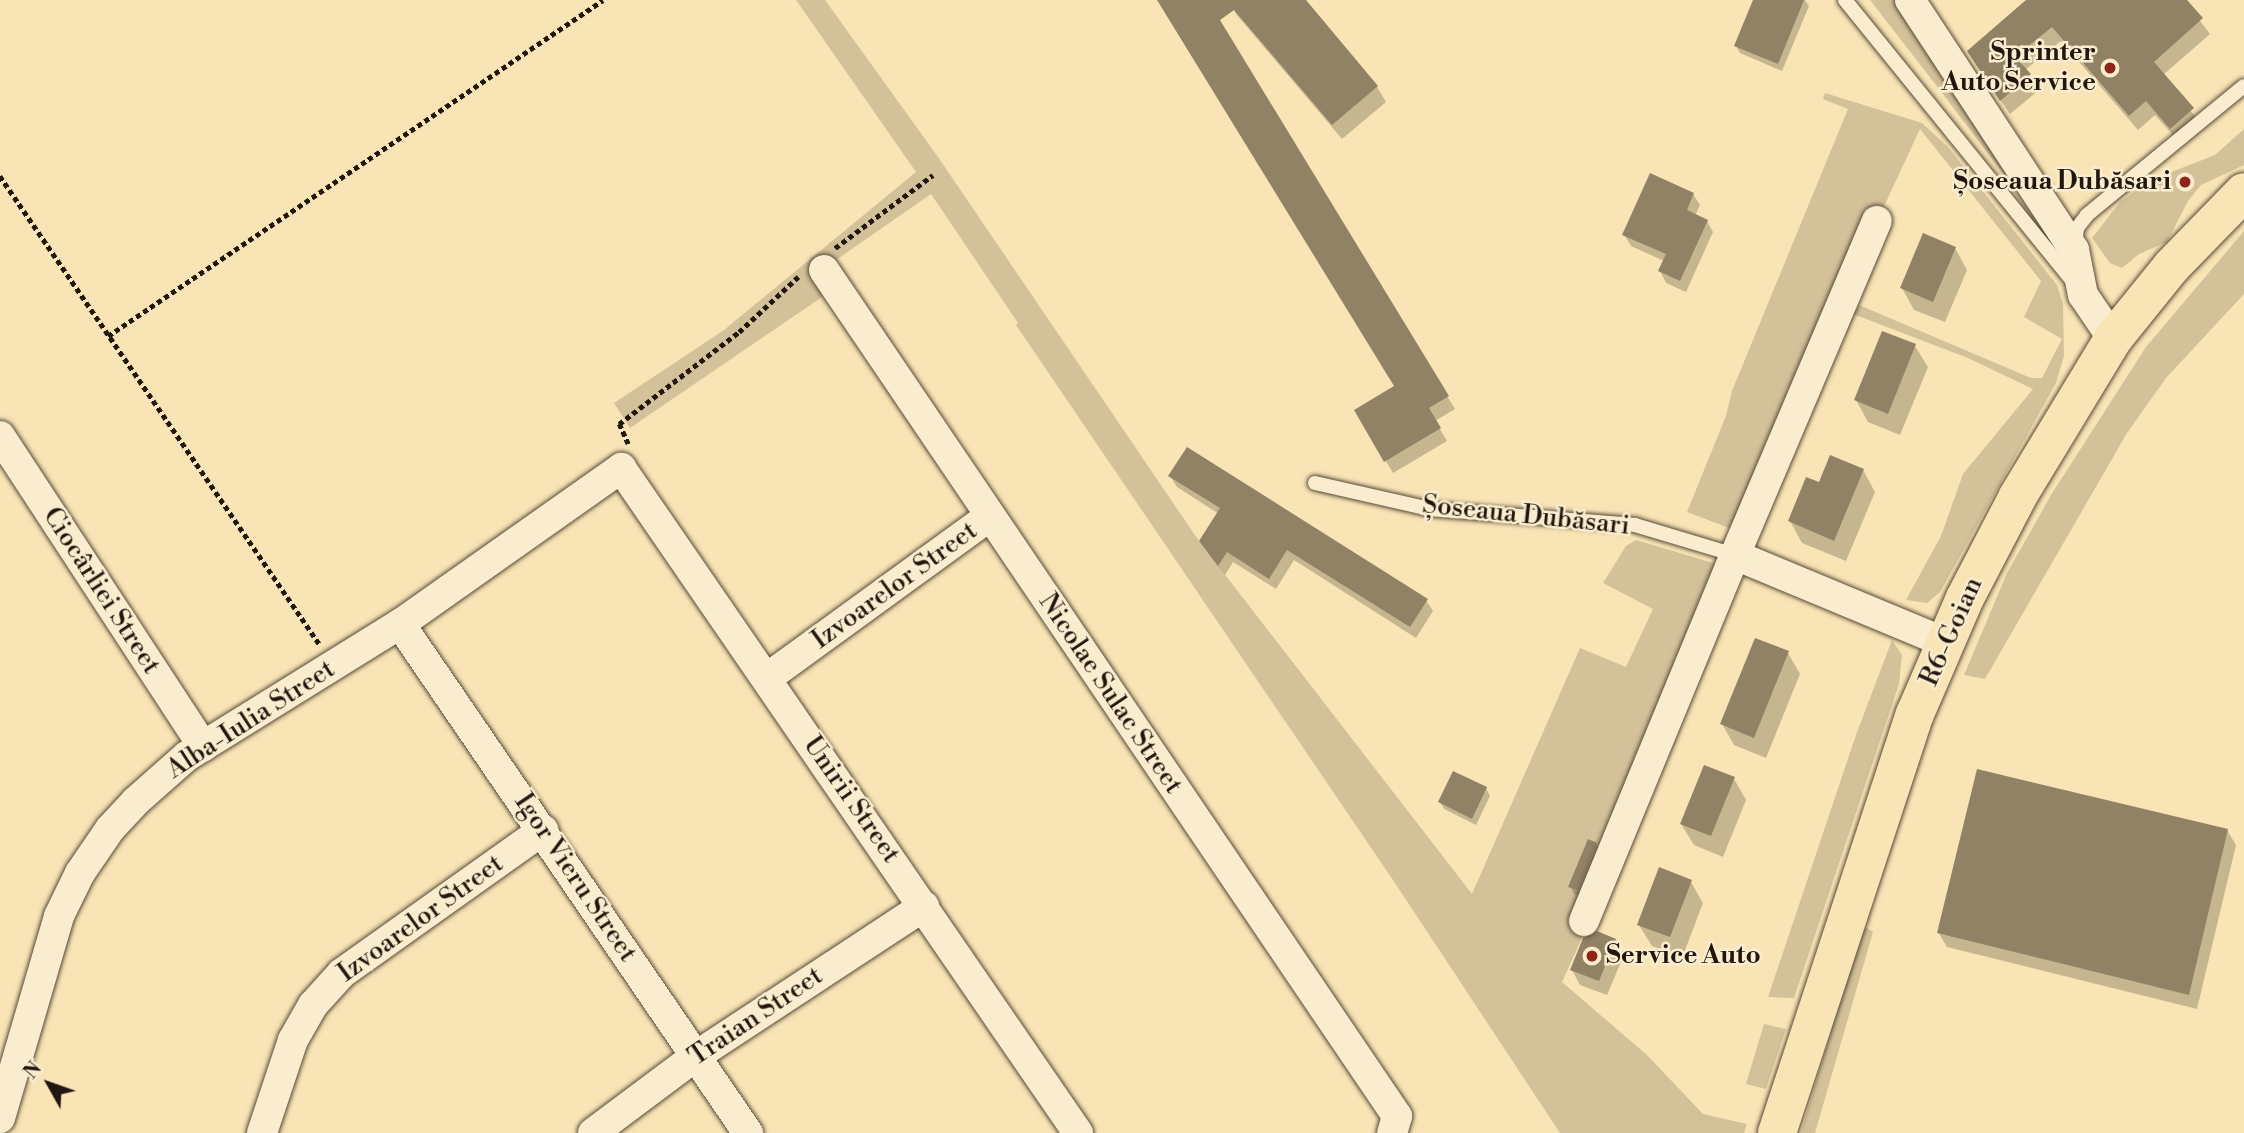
<!DOCTYPE html>
<meta charset="utf-8">
<style>
body{margin:0}
#map{position:relative;width:2244px;height:1133px;overflow:hidden;background:#f8e4b5;font-family:"Libre Bodoni",serif}
div>[style]{position:absolute}
[style*='--x']{left:calc(var(--x)*1px);top:calc(var(--y)*1px);width:calc(var(--w)*1px);rotate:calc(var(--a)*1deg)}
.green>*{inset:0;background:#d3c199}
.shadow>*{inset:0;background:#0003}
.building>*{inset:0;background:#918265}
.path>*{height:4.5px;margin-top:-2.25px;transform-origin:0;background:repeating-linear-gradient(90deg,#21170e 0 5px,transparent 0 8.5px)}
.roads{filter:drop-shadow(0 0 2px #574a38) drop-shadow(0 0 2px #574a38)}
.lane>*{height:14px;margin:-7px;padding:0 7px;transform-origin:7px;border-radius:7px;background:#faedcf}
.street>*{height:30px;margin:-15px;padding:0 15px;transform-origin:15px;border-radius:15px;background:#faedcf}
.primary>*{height:38px;margin:-19px;padding:0 19px;transform-origin:19px;border-radius:19px;background:#f8e4b5}
.dots>*{width:19px;height:19px;translate:-50% -50%;box-sizing:border-box;border:4px solid #faedcf;border-radius:50%}
span{translate:-50% -50%;white-space:nowrap;text-align:center;line-height:1.15;-webkit-text-stroke:5px #faedcf;paint-order:stroke}
.poi-label{font-size:26px;color:#21170e;font-weight:700}
.right{translate:-100% -50%;text-align:right}
.left{translate:0 -50%;text-align:left}
.street-label{font-size:26px;color:#21170e}
.north{position:absolute;left:14px;top:1049px;width:70px;height:70px;-webkit-text-stroke:5px #faedcf;paint-order:stroke;rotate:310deg;font-size:19px;font-weight:700;line-height:28px;text-align:center;color:#21170e}
.north::after{content:'';display:block;margin:auto;width:24px;height:32px;background:#21170e;clip-path:polygon(50% 0,100% 100%,50% 72%,0 100%)}
</style>
<div id="map">
<div class="green">
<div style="clip-path:polygon(796px 0,825px 0,938px 157px,1199px 541px,1472px 894px,1580px 648px,1626px 667px,1653px 609px,1603px 583px,1626px 546px,1636px 540px,1720px 565px,1587px 927px,1562px 982px,1647px 1055px,1703px 1114px,1747px 1124px,1744px 1133px,1560px 1133px,1395px 883px,1016px 325px,1018px 323px,931px 194px,813px 276px,825px 295px,630px 428px,614px 403px,724px 330px,916px 172px)"></div>
<div style="clip-path:polygon(1870px 0,1901px 0,2054px 240px,1929px 76px)"></div>
<div style="clip-path:polygon(1825px 93px,1922px 123px,1948px 147px,2057px 285px,2063px 304px,2064px 356px,2056px 383px,1940px 592px,1927px 603px,1906px 600px,1941px 536px,1963px 474px,2033px 389px,1968px 358px,1853px 314px,1859px 305px,2031px 378px,2042px 378px,2062px 339px,2024px 317px,2041px 281px,1920px 129px,1880px 215px,1865px 210px,1737px 531px,1687px 512px,1726px 416px,1732px 391px,1848px 109px,1823px 99px)"></div>
<div style="clip-path:polygon(2244px 129px,2244px 165px,2201px 185px,2188px 201px,2167px 242px,2139px 254px,2122px 268px,2110px 263px,2092px 238px,2120px 202px,2151px 180px,2215px 155px)"></div>
<div style="clip-path:polygon(2244px 231px,2244px 294px,2166px 378px,2127px 433px,1985px 679px,1964px 675px,2007px 573px,2051px 495px,2146px 347px)"></div>
<div style="clip-path:polygon(1892px 640px,1902px 655px,1899px 684px,1794px 998px,1768px 997px,1856px 735px)"></div>
<div style="clip-path:polygon(1862px 925px,1873px 932px,1815px 1133px,1801px 1133px)"></div>
<div style="clip-path:polygon(1764px 1024px,1786px 1029px,1766px 1089px,1746px 1084px)"></div>
</div>
<div class="shadow">
<div style="clip-path:polygon(1158px 0,1204px 0,1455px 409px,1435px 421px,1447px 441px,1393px 473px,1356px 411px,1396px 387px)"></div>
<div style="clip-path:polygon(1228px 0,1303px 0,1377px 87px,1386px 102px,1342px 139px,1236px 14px)"></div>
<div style="clip-path:polygon(1755px 0,1805px 0,1809px 6px,1782px 71px,1740px 53px,1736px 46px)"></div>
<div style="clip-path:polygon(2029px 0,2184px 0,2210px 34px,2163px 75px,2201px 124px,2180px 143px,2155px 115px,2138px 130px,2061px 41px,2025px 70px,2039px 90px,2010px 114px,1977px 66px)"></div>
<div style="clip-path:polygon(1693px 194px,1700px 205px,1695px 216px,1707px 221px,1713px 232px,1686px 292px,1666px 283px,1660px 271px,1664px 261px,1631px 246px,1624px 234px)"></div>
<div style="clip-path:polygon(1955px 248px,1967px 270px,1945px 322px,1914px 310px,1902px 288px)"></div>
<div style="clip-path:polygon(1915px 346px,1928px 367px,1900px 435px,1868px 422px,1856px 400px)"></div>
<div style="clip-path:polygon(1863px 470px,1875px 492px,1846px 561px,1802px 543px,1790px 521px,1820px 484px)"></div>
<div style="clip-path:polygon(1170px 476px,1426px 600px,1433px 611px,1416px 638px,1294px 560px,1276px 589px,1233px 562px,1225px 575px,1208px 553px,1219px 514px,1177px 487px)"></div>
<div style="clip-path:polygon(1788px 653px,1800px 674px,1766px 758px,1734px 745px,1722px 724px)"></div>
<div style="clip-path:polygon(1734px 779px,1746px 800px,1723px 857px,1694px 845px,1681px 824px)"></div>
<div style="clip-path:polygon(1486px 788px,1490px 796px,1476px 825px,1444px 809px,1440px 802px)"></div>
<div style="clip-path:polygon(2227px 830px,2236px 845px,2197px 1009px,1947px 947px,1938px 932px)"></div>
<div style="clip-path:polygon(1596px 844px,1600px 851px,1582px 897px,1574px 894px,1570px 886px)"></div>
<div style="clip-path:polygon(1691px 882px,1703px 903px,1682px 958px,1652px 946px,1639px 925px)"></div>
<div style="clip-path:polygon(1615px 940px,1624px 955px,1607px 995px,1580px 985px,1572px 970px)"></div>
</div>
<div class="building">
<div style="clip-path:polygon(1157px 0,1306px 0,1378px 86px,1332px 125px,1234px 10px,1220px 20px,1449px 396px,1429px 408px,1441px 428px,1384px 462px,1354px 410px,1394px 386px)"></div>
<div style="clip-path:polygon(1753px 0,1804px 0,1778px 64px,1734px 46px)"></div>
<div style="clip-path:polygon(2026px 0,2187px 0,2203px 18px,2154px 62px,2194px 108px,2170px 129px,2146px 101px,2129px 116px,2052px 27px,2015px 57px,2031px 74px,2000px 101px,1967px 51px)"></div>
<div style="clip-path:polygon(1650px 173px,1694px 193px,1687px 210px,1708px 220px,1680px 281px,1658px 271px,1666px 254px,1622px 235px)"></div>
<div style="clip-path:polygon(1923px 233px,1956px 247px,1933px 302px,1900px 288px)"></div>
<div style="clip-path:polygon(1882px 331px,1916px 344px,1888px 414px,1854px 400px)"></div>
<div style="clip-path:polygon(1187px 447px,1428px 599px,1410px 627px,1287px 550px,1269px 579px,1227px 552px,1218px 566px,1199px 541px,1220px 508px,1168px 476px)"></div>
<div style="clip-path:polygon(1830px 455px,1864px 469px,1834px 541px,1788px 521px,1806px 477px,1819px 482px)"></div>
<div style="clip-path:polygon(1755px 638px,1789px 651px,1754px 738px,1720px 724px)"></div>
<div style="clip-path:polygon(1704px 765px,1735px 777px,1711px 836px,1680px 824px)"></div>
<div style="clip-path:polygon(1977px 769px,2228px 829px,2189px 995px,1937px 933px)"></div>
<div style="clip-path:polygon(1453px 771px,1487px 787px,1472px 819px,1438px 802px)"></div>
<div style="clip-path:polygon(1588px 839px,1597px 843px,1578px 890px,1568px 887px)"></div>
<div style="clip-path:polygon(1659px 867px,1692px 880px,1670px 937px,1637px 925px)"></div>
<div style="clip-path:polygon(1597px 931px,1616px 939px,1599px 981px,1570px 970px,1583px 938px)"></div>
</div>
<div class="path">
<div style="--x:0;--y:176;--w:568;--a:55.69"></div>
<div style="--x:835;--y:248;--w:122;--a:-36.7"></div>
<div style="--x:108;--y:336;--w:598;--a:-34.17"></div>
<div style="--x:628;--y:444;--w:22;--a:-114"></div>
<div style="--x:619;--y:424;--w:151;--a:-37.5"></div>
<div style="--x:739;--y:332;--w:81;--a:-43"></div>
</div>
<div class="roads">
<div class="lane">
<div style="--x:1845;--y:0;--w:364;--a:51"></div>
<div style="--x:2075;--y:245;--w:17;--a:-83"></div>
<div style="--x:2077;--y:228;--w:16;--a:-52"></div>
<div style="--x:2087;--y:215;--w:203;--a:-39.4"></div>
<div style="--x:1315;--y:483;--w:117;--a:12.8"></div>
<div style="--x:1429;--y:509;--w:207;--a:4.4"></div>
<div style="--x:1635;--y:525;--w:104;--a:16.7"></div>
</div>
<div class="street">
<div style="--x:1910;--y:0;--w:299;--a:56.7"></div>
<div style="--x:2074;--y:250;--w:46;--a:78.7"></div>
<div style="--x:2083;--y:295;--w:53;--a:55.7"></div>
<div style="--x:824;--y:270;--w:1022;--a:55.89"></div>
<div style="--x:1397;--y:1116;--w:18;--a:106"></div>
<div style="--x:0;--y:436;--w:371;--a:56.8"></div>
<div style="--x:1735;--y:555;--w:229;--a:22.6"></div>
<div style="--x:400;--y:624;--w:617;--a:55.64"></div>
<div style="--x:767;--y:678;--w:274;--a:-36"></div>
<div style="--x:1584;--y:921;--w:396;--a:-67.6"></div>
<div style="--x:1735;--y:555;--w:363;--a:-67"></div>
<div style="--x:0;--y:1118;--w:210;--a:-73.7"></div>
<div style="--x:59;--y:916;--w:48;--a:-64"></div>
<div style="--x:80;--y:873;--w:53;--a:-55.7"></div>
<div style="--x:110;--y:829;--w:38;--a:-47"></div>
<div style="--x:136;--y:801;--w:68;--a:-41.4"></div>
<div style="--x:187;--y:756;--w:251;--a:-31.8"></div>
<div style="--x:400;--y:624;--w:271;--a:-35.2"></div>
<div style="--x:621;--y:468;--w:807;--a:55.5"></div>
<div style="--x:262;--y:1133;--w:98;--a:-71.6"></div>
<div style="--x:293;--y:1040;--w:40;--a:-60.3"></div>
<div style="--x:313;--y:1005;--w:43;--a:-47.8"></div>
<div style="--x:342;--y:973;--w:247;--a:-35.4"></div>
<div style="--x:593;--y:1133;--w:129;--a:-36.8"></div>
<div style="--x:696;--y:1056;--w:273;--a:-33.3"></div>
</div>
<div class="primary">
<div style="--x:1777;--y:1133;--w:441;--a:-71.8"></div>
<div style="--x:1915;--y:714;--w:126;--a:-66.7"></div>
<div style="--x:1965;--y:598;--w:115;--a:-62.5"></div>
<div style="--x:2018;--y:496;--w:184;--a:-58.8"></div>
<div style="--x:2113;--y:339;--w:94;--a:-51.1"></div>
<div style="--x:2172;--y:266;--w:103;--a:-45.8"></div>
</div>
</div>
<div class="dots">
<div style="left:2110px;top:68px;background:#8f2418"></div>
<div style="left:2185px;top:182px;background:#8f2418"></div>
<div style="left:1592px;top:956px;background:#8f2418"></div>
</div>
<div class="poi-label">
<span class="right" style="left:2096px;top:68px">Sprinter<br>Auto Service</span>
<span class="right" style="left:2171px;top:182px">Șoseaua Dubăsari</span>
<span class="left" style="left:1606px;top:956px">Service Auto</span>
</div>
<div class="street-label">
<span style="left:1526px;top:516px;rotate:6deg">Șoseaua Dubăsari</span>
<span style="left:895px;top:586px;rotate:-36deg">Izvoarelor Street</span>
<span style="left:101px;top:591px;rotate:57deg">Ciocârliei Street</span>
<span style="left:1952px;top:632px;rotate:-66deg">R6-Goian</span>
<span style="left:1110px;top:694px;rotate:56deg">Nicolae Sulac Street</span>
<span style="left:251px;top:720px;rotate:-33deg">Alba-Iulia Street</span>
<span style="left:851px;top:800px;rotate:55deg">Unirii Street</span>
<span style="left:575px;top:878px;rotate:56deg">Igor Vieru Street</span>
<span style="left:421px;top:919px;rotate:-36deg">Izvoarelor Street</span>
<span style="left:756px;top:1017px;rotate:-34deg">Traian Street</span>
</div>
<div class="north">N</div>
</div>
